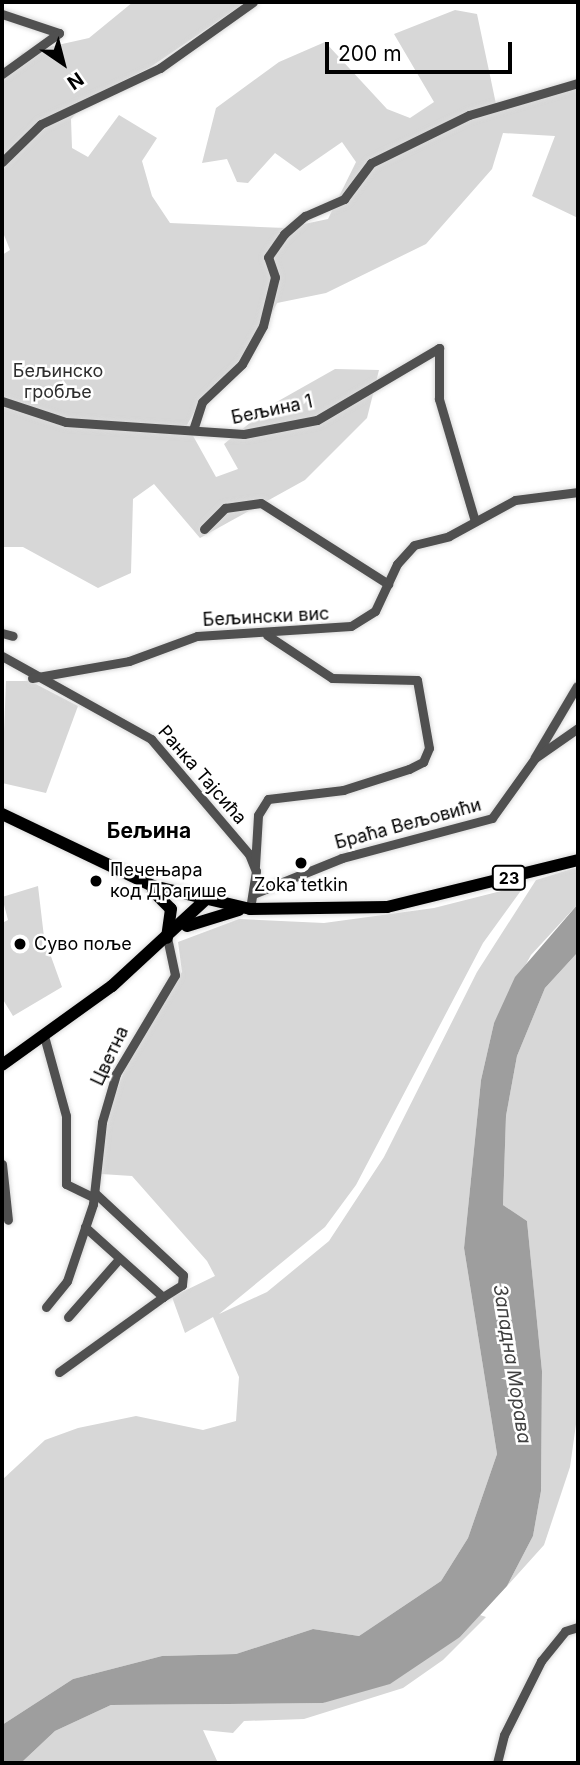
<!DOCTYPE html>
<meta charset="utf-8">
<style>
body{margin:0}
#map{position:relative;width:580px;height:1765px;overflow:hidden;background:#fff;font-family:Inter,sans-serif}
div>[style]{position:absolute}
[style*='--x']{left:calc(var(--x)*1px);top:calc(var(--y)*1px);width:calc(var(--w)*1px);rotate:calc(var(--a)*1deg)}
.green>*{inset:0;background:#d7d7d7}
.water>*{inset:0;background:#9e9e9e}
.roads{filter:drop-shadow(0 0 2px #dbdbdb) drop-shadow(0 0 2px #dbdbdb)}
.minor>*{height:9px;margin:-4.5px;padding:0 4.5px;transform-origin:4.5px;border-radius:4.5px;background:#505050}
.major>*{height:12px;margin:-6px;padding:0 6px;transform-origin:6px;border-radius:6px;background:#000}
.dots>*{width:19px;height:19px;translate:-50% -50%;box-sizing:border-box;border:4px solid #fff;border-radius:50%}
span{translate:-50% -50%;white-space:nowrap;text-align:center;line-height:1.15;-webkit-text-stroke:5px #fff;paint-order:stroke}
.shield-label span{padding:2px 5px;background:#fff;border:2px solid;border-radius:5px;-webkit-text-stroke-width:0}
.shield-label{font-size:16px;color:#000;font-weight:700}
.park-label{font-size:18px;color:#2e2e2e}
.street-label{font-size:18px;color:#000}
.poi-label{font-size:18px;color:#000}
.left{translate:0 -50%;text-align:left}
.water-label{font-size:19px;color:#3f3f3f;font-style:italic}
.quarter-label{font-size:21px;color:#000;font-weight:700}
.frame{position:absolute;inset:0;border:4px solid #000;pointer-events:none}
.north{position:absolute;left:28px;top:28px;width:70px;height:70px;-webkit-text-stroke:5px #fff;paint-order:stroke;rotate:145deg;font-size:19px;font-weight:700;line-height:28px;text-align:center;color:#000}
.north::after{content:'';display:block;margin:auto;width:24px;height:32px;background:#000;clip-path:polygon(50% 0,100% 100%,50% 72%,0 100%)}
.scale{position:absolute;left:325px;top:42px;width:187px;height:32px;box-sizing:border-box;border:4px solid #000;border-top:0;padding-left:9px;font-size:21px;line-height:24px;white-space:nowrap;color:#000;-webkit-text-stroke:5px #fff;paint-order:stroke}
</style>
<div id="map">
<div class="green">
<div style="clip-path:polygon(133px 2px,246px 2px,149px 68px,92px 96px,71px 119px,72px 148px,88px 157px,119px 115px,157px 138px,142px 161px,152px 196px,170px 223px,285px 228px,328px 219px,356px 162px,342px 142px,300px 171px,275px 153px,248px 183px,237px 182px,227px 159px,202px 163px,216px 108px,279px 62px,325px 42px,387px 109px,410px 118px,434px 102px,394px 34px,455px 10px,477px 14px,496px 104px,578px 83px,578px 218px,532px 196px,555px 136px,503px 133px,492px 169px,426px 244px,326px 293px,277px 303px,248px 360px,204px 395px,187px 425px,216px 477px,238px 469px,224px 444px,273px 404px,335px 369px,379px 370px,367px 418px,305px 480px,200px 538px,154px 484px,133px 499px,131px 573px,98px 588px,23px 547px,2px 547px,2px 255px,10px 250px,2px 230px,2px 74px,22px 53px,89px 38px)"></div>
<div style="clip-path:polygon(6px 681px,30px 681px,78px 706px,46px 793px,2px 783px)"></div>
<div style="clip-path:polygon(578px 867px,578px 904px,531px 955px,494px 1023px,481px 1080px,464px 1248px,497px 1454px,468px 1538px,441px 1581px,359px 1636px,313px 1629px,236px 1654px,162px 1656px,73px 1679px,2px 1725px,2px 1480px,45px 1440px,78px 1428px,136px 1416px,203px 1430px,236px 1421px,239px 1377px,213px 1317px,185px 1333px,172px 1297px,215px 1276px,207px 1261px,132px 1176px,101px 1174px,109px 1111px,129px 1058px,182px 972px,178px 942px,239px 919px,324px 923px,434px 908px,525px 885px,483px 943px,356px 1185px,325px 1227px,219px 1314px,267px 1292px,329px 1241px,384px 1157px,477px 972px,536px 880px)"></div>
<div style="clip-path:polygon(38px 886px,44px 937px,62px 987px,13px 1016px,2px 998px,2px 923px,8px 920px,2px 897px)"></div>
<div style="clip-path:polygon(578px 952px,578px 1410px,570px 1467px,544px 1545px,507px 1586px,533px 1536px,541px 1491px,542px 1371px,527px 1221px,503px 1205px,506px 1116px,517px 1056px,545px 988px)"></div>
<div style="clip-path:polygon(480px 1615px,486px 1617px,443px 1660px,403px 1688px,304px 1719px,244px 1721px,233px 1733px,203px 1730px,218px 1763px,21px 1763px,55px 1731px,111px 1705px,323px 1703px,460px 1637px)"></div>
</div>
<div class="water">
<div style="clip-path:polygon(578px 904px,578px 952px,545px 988px,517px 1056px,506px 1116px,503px 1205px,527px 1221px,542px 1371px,541px 1491px,533px 1536px,507px 1586px,460px 1637px,390px 1684px,323px 1703px,111px 1705px,55px 1731px,21px 1763px,2px 1763px,2px 1725px,73px 1679px,162px 1656px,236px 1654px,313px 1629px,359px 1636px,441px 1581px,468px 1538px,497px 1454px,464px 1248px,481px 1080px,494px 1023px,515px 977px)"></div>
</div>
<div class="roads">
<div class="minor">
<div style="--x:2;--y:14;--w:60;--a:18.4"></div>
<div style="--x:59;--y:33;--w:70;--a:144.3"></div>
<div style="--x:2;--y:162;--w:54;--a:-44.3"></div>
<div style="--x:41;--y:124;--w:132;--a:-25.2"></div>
<div style="--x:160;--y:68;--w:114;--a:-35.4"></div>
<div style="--x:2;--y:401;--w:67;--a:18.2"></div>
<div style="--x:66;--y:422;--w:178;--a:3.9"></div>
<div style="--x:244;--y:434;--w:74;--a:-10.9"></div>
<div style="--x:317;--y:420;--w:142;--a:-30.5"></div>
<div style="--x:439;--y:348;--w:51;--a:90"></div>
<div style="--x:439;--y:399;--w:124;--a:73.6"></div>
<div style="--x:193;--y:430;--w:29;--a:-72"></div>
<div style="--x:202;--y:402;--w:55;--a:-43.5"></div>
<div style="--x:242;--y:364;--w:43;--a:-61.1"></div>
<div style="--x:263;--y:326;--w:50;--a:-76.2"></div>
<div style="--x:275;--y:277;--w:21;--a:-109"></div>
<div style="--x:268;--y:257;--w:28;--a:-55"></div>
<div style="--x:284;--y:234;--w:28;--a:-41"></div>
<div style="--x:305;--y:216;--w:43;--a:-23.6"></div>
<div style="--x:344;--y:199;--w:45;--a:-53.1"></div>
<div style="--x:371;--y:163;--w:109;--a:-26.1"></div>
<div style="--x:469;--y:115;--w:114;--a:-16.4"></div>
<div style="--x:204;--y:529;--w:30;--a:-45"></div>
<div style="--x:225;--y:508;--w:36;--a:-8"></div>
<div style="--x:261;--y:503;--w:151;--a:32.5"></div>
<div style="--x:2;--y:633;--w:11;--a:15"></div>
<div style="--x:2;--y:656;--w:171;--a:29.1"></div>
<div style="--x:151;--y:739;--w:151;--a:49.6"></div>
<div style="--x:249;--y:854;--w:18;--a:68"></div>
<div style="--x:256;--y:871;--w:38;--a:99"></div>
<div style="--x:32;--y:678;--w:98;--a:-9.9"></div>
<div style="--x:129;--y:661;--w:72;--a:-20.2"></div>
<div style="--x:197;--y:636;--w:154;--a:-3.7"></div>
<div style="--x:351;--y:626;--w:28;--a:-32"></div>
<div style="--x:375;--y:611;--w:52;--a:-64.9"></div>
<div style="--x:397;--y:564;--w:25;--a:-48"></div>
<div style="--x:414;--y:545;--w:36;--a:-14"></div>
<div style="--x:449;--y:536;--w:75;--a:-28.6"></div>
<div style="--x:515;--y:500;--w:64;--a:-7.2"></div>
<div style="--x:535;--y:757;--w:82;--a:-59.4"></div>
<div style="--x:255;--y:866;--w:51;--a:-86.6"></div>
<div style="--x:258;--y:815;--w:19;--a:-58"></div>
<div style="--x:268;--y:799;--w:76;--a:-6.8"></div>
<div style="--x:343;--y:790;--w:69;--a:-17.7"></div>
<div style="--x:409;--y:769;--w:16;--a:-27"></div>
<div style="--x:423;--y:762;--w:15;--a:-67"></div>
<div style="--x:429;--y:748;--w:69;--a:-100"></div>
<div style="--x:417;--y:680;--w:85;--a:-178.7"></div>
<div style="--x:332;--y:678;--w:78;--a:-146.5"></div>
<div style="--x:253;--y:894;--w:96;--a:-22"></div>
<div style="--x:342;--y:858;--w:155;--a:-14.9"></div>
<div style="--x:492;--y:818;--w:74;--a:-54.4"></div>
<div style="--x:535;--y:758;--w:52;--a:-34.9"></div>
<div style="--x:44;--y:1036;--w:83;--a:74.6"></div>
<div style="--x:66;--y:1116;--w:68;--a:90"></div>
<div style="--x:66;--y:1184;--w:32;--a:26"></div>
<div style="--x:2;--y:1164;--w:56;--a:83.9"></div>
<div style="--x:96;--y:1194;--w:119;--a:43"></div>
<div style="--x:183;--y:1275;--w:10;--a:96"></div>
<div style="--x:182;--y:1285;--w:22;--a:148"></div>
<div style="--x:46;--y:1307;--w:33;--a:-51"></div>
<div style="--x:67;--y:1281;--w:81;--a:-71.3"></div>
<div style="--x:93;--y:1204;--w:82;--a:-83.7"></div>
<div style="--x:102;--y:1122;--w:50;--a:-73.7"></div>
<div style="--x:116;--y:1074;--w:115;--a:-59.2"></div>
<div style="--x:175;--y:975;--w:38;--a:-102"></div>
<div style="--x:68;--y:1317;--w:77;--a:-48.7"></div>
<div style="--x:59;--y:1372;--w:128;--a:-35.8"></div>
<div style="--x:163;--y:1297;--w:105;--a:-138.1"></div>
<div style="--x:497;--y:1763;--w:29;--a:-76"></div>
<div style="--x:504;--y:1735;--w:83;--a:-63.4"></div>
<div style="--x:541;--y:1661;--w:38;--a:-51"></div>
<div style="--x:565;--y:1631;--w:14;--a:-17"></div>
</div>
<div class="major">
<div style="--x:2;--y:814;--w:167;--a:25.5"></div>
<div style="--x:153;--y:886;--w:100;--a:13.3"></div>
<div style="--x:250;--y:909;--w:137;--a:-0.8"></div>
<div style="--x:387;--y:907;--w:197;--a:-13.8"></div>
<div style="--x:153;--y:891;--w:25;--a:45"></div>
<div style="--x:171;--y:909;--w:29;--a:98"></div>
<div style="--x:187;--y:926;--w:54;--a:-17.1"></div>
<div style="--x:2;--y:1065;--w:135;--a:-35.7"></div>
<div style="--x:112;--y:986;--w:124;--a:-42.7"></div>
</div>
</div>
<div class="dots">
<div style="left:301px;top:863px;background:#000"></div>
<div style="left:96px;top:881px;background:#000"></div>
<div style="left:20px;top:944px;background:#000"></div>
</div>
<div class="shield-label">
<span style="left:509px;top:878px">23</span>
</div>
<div class="park-label">
<span style="left:58px;top:382px">Бељинско<br>гробље</span>
</div>
<div class="street-label">
<span style="left:272px;top:410px;rotate:-12deg">Бељина 1</span>
<span style="left:266px;top:617px;rotate:-3deg">Бељински вис</span>
<span style="left:202px;top:775px;rotate:49deg">Ранка Тајсића</span>
<span style="left:408px;top:824px;rotate:-15deg">Браћа Вељовићи</span>
<span style="left:110px;top:1056px;rotate:-65deg">Цветна</span>
</div>
<div class="poi-label">
<span class="left" style="left:110px;top:881px">Печењара<br>код Драгише</span>
<span style="left:301px;top:885px">Zoka tetkin</span>
<span class="left" style="left:34px;top:944px">Суво поље</span>
</div>
<div class="water-label">
<span style="left:512px;top:1364px;rotate:81deg">Западна Морава</span>
</div>
<div class="quarter-label">
<span style="left:149px;top:831px">Бељина</span>
</div>
<div class="frame"></div>
<div class="north">N</div>
<div class="scale">200 m</div>
</div>
